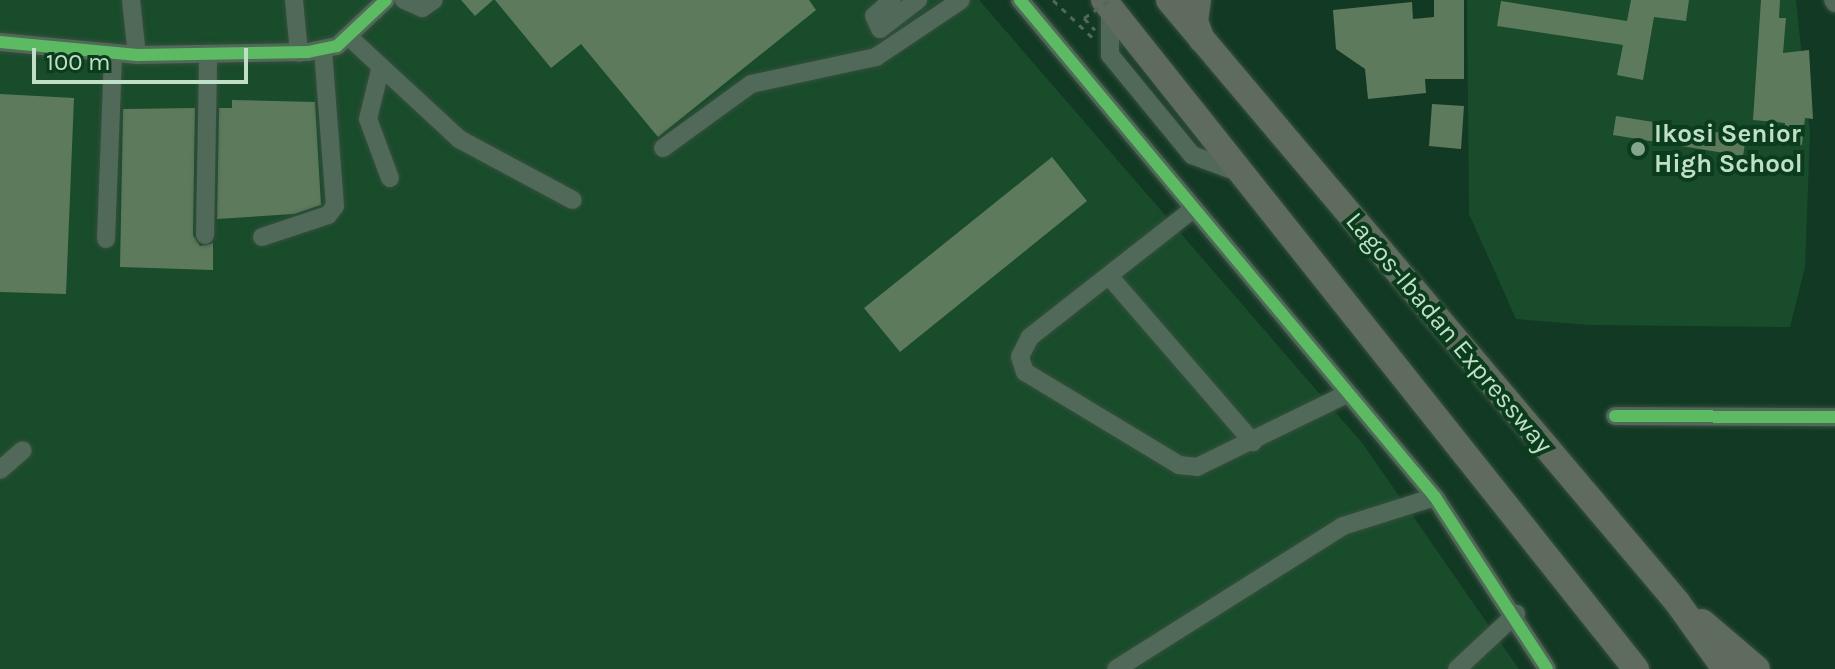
<!DOCTYPE html>
<style>
body{margin:0}
#map{position:relative;width:1835px;height:669px;overflow:hidden;background:#123923;font-family:Karla,sans-serif}
div>[style]{position:absolute}
[style*='--x']{left:calc(var(--x)*1px);top:calc(var(--y)*1px);width:calc(var(--w)*1px);rotate:calc(var(--a)*1deg)}
.built>*{inset:0;background:#184c2a}
.building>*{inset:0;background:#5e7a5d}
.path>*{height:3px;margin-top:-1.5px;transform-origin:0;background:repeating-linear-gradient(90deg,#526959 0 6px,transparent 0 12px)}
.roads{filter:drop-shadow(0 0 2px #364f3f) drop-shadow(0 0 2px #364f3f)}
.minor>*{height:18px;margin:-9px;padding:0 9px;transform-origin:9px;border-radius:9px;background:#516959}
.highway>*{height:26px;margin:-13px;padding:0 13px;transform-origin:13px;border-radius:13px;background:#5e6b5d}
.path-bridge>*{height:3px;margin-top:-1.5px;transform-origin:0;background:repeating-linear-gradient(90deg,#526959 0 6px,transparent 0 12px)}
.cycleway>*{height:12px;margin:-6px;padding:0 6px;transform-origin:6px;border-radius:6px;background:#5cba63}
.dots>*{width:22px;height:22px;translate:-50% -50%;box-sizing:border-box;border:4px solid #0b3c1d;border-radius:50%}
span{translate:-50% -50%;white-space:nowrap;text-align:center;line-height:1.15;-webkit-text-stroke:8px #0b3c1d;paint-order:stroke}
.poi-label{font-size:26px;color:#c0dfc7;font-weight:700}
.left{translate:0 -50%;text-align:left}
.street-label{font-size:26px;color:#c0dfc7}
.scale{position:absolute;left:32px;top:48px;width:216px;height:36px;box-sizing:border-box;border:4px solid #c0dfc7;border-top:0;padding-left:10px;font-size:24px;line-height:28px;white-space:nowrap;color:#c0dfc7;-webkit-text-stroke:6px #0b3c1d;paint-order:stroke}
</style>
<div id="map">
<div class="built">
<div style="clip-path:polygon(0 0,979px 0,1363px 444px,1519px 669px,0 669px)"></div>
<div style="clip-path:polygon(1467px 0,1796px 0,1810px 133px,1805px 267px,1790px 327px,1588px 325px,1516px 319px,1469px 214px)"></div>
</div>
<div class="building">
<div style="clip-path:polygon(461px 0,493px 0,475px 16px)"></div>
<div style="clip-path:polygon(495px 0,809px 0,816px 10px,658px 137px,581px 44px,551px 68px)"></div>
<div style="clip-path:polygon(1434px 0,1464px 0,1464px 79px,1425px 79px,1426px 93px,1368px 99px,1365px 69px,1336px 49px,1333px 10px,1412px 2px,1413px 19px,1434px 17px)"></div>
<div style="clip-path:polygon(1631px 0,1689px 0,1686px 21px,1654px 17px,1643px 80px,1617px 75px,1623px 45px,1497px 26px,1501px 1px,1627px 21px)"></div>
<div style="clip-path:polygon(1761px 0,1780px 0,1779px 18px,1786px 18px,1783px 53px,1809px 50px,1813px 119px,1805px 118px,1802px 145px,1783px 143px,1785px 123px,1753px 120px)"></div>
<div style="clip-path:polygon(0 94px,74px 98px,66px 294px,0 292px)"></div>
<div style="clip-path:polygon(232px 100px,315px 102px,321px 205px,294px 214px,217px 219px,219px 108px,232px 108px)"></div>
<div style="clip-path:polygon(1432px 104px,1464px 106px,1461px 149px,1429px 146px)"></div>
<div style="clip-path:polygon(195px 108px,193px 235px,200px 246px,213px 243px,213px 270px,120px 267px,123px 109px)"></div>
<div style="clip-path:polygon(1616px 116px,1746px 137px,1743px 156px,1613px 135px)"></div>
<div style="clip-path:polygon(1052px 157px,1087px 201px,900px 352px,864px 308px)"></div>
</div>
<div class="path">
<div style="--x:1053;--y:0;--w:55;--a:43.5"></div>
<div style="--x:1084;--y:18;--w:16;--a:47"></div>
</div>
<div class="roads">
<div class="minor">
<div style="--x:131;--y:0;--w:55;--a:83.8"></div>
<div style="--x:294;--y:0;--w:53;--a:84.6"></div>
<div style="--x:404;--y:0;--w:20;--a:24"></div>
<div style="--x:422;--y:8;--w:14;--a:-34"></div>
<div style="--x:892;--y:0;--w:24;--a:138"></div>
<div style="--x:874;--y:16;--w:14;--a:65"></div>
<div style="--x:880;--y:29;--w:48;--a:-37.3"></div>
<div style="--x:1020;--y:0;--w:647;--a:50.14"></div>
<div style="--x:1435;--y:497;--w:205;--a:56.9"></div>
<div style="--x:1833;--y:0;--w:4;--a:56"></div>
<div style="--x:1110;--y:8;--w:47;--a:90"></div>
<div style="--x:1110;--y:55;--w:129;--a:50.6"></div>
<div style="--x:1192;--y:155;--w:51;--a:20.6"></div>
<div style="--x:349;--y:37;--w:150;--a:42.8"></div>
<div style="--x:459;--y:139;--w:129;--a:28.2"></div>
<div style="--x:0;--y:42;--w:138;--a:5.4"></div>
<div style="--x:137;--y:55;--w:171;--a:-1"></div>
<div style="--x:308;--y:52;--w:30;--a:-12"></div>
<div style="--x:337;--y:46;--w:67;--a:-43.2"></div>
<div style="--x:380;--y:70;--w:50;--a:103.8"></div>
<div style="--x:368;--y:119;--w:63;--a:69.6"></div>
<div style="--x:663;--y:148;--w:109;--a:-36"></div>
<div style="--x:751;--y:84;--w:128;--a:-12.2"></div>
<div style="--x:876;--y:57;--w:102;--a:-33.8"></div>
<div style="--x:1192;--y:210;--w:206;--a:141.9"></div>
<div style="--x:1030;--y:337;--w:22;--a:117"></div>
<div style="--x:1020;--y:357;--w:16;--a:72"></div>
<div style="--x:1025;--y:372;--w:180;--a:31.1"></div>
<div style="--x:1179;--y:465;--w:18;--a:6"></div>
<div style="--x:1197;--y:467;--w:167;--a:-26"></div>
<div style="--x:205;--y:235;--w:179;--a:-89"></div>
<div style="--x:262;--y:237;--w:70;--a:-18.4"></div>
<div style="--x:328;--y:215;--w:11;--a:-52"></div>
<div style="--x:335;--y:206;--w:156;--a:-94.4"></div>
<div style="--x:106;--y:239;--w:185;--a:-87.8"></div>
<div style="--x:1109;--y:276;--w:220;--a:49.1"></div>
<div style="--x:1615;--y:416;--w:220;--a:0.3"></div>
<div style="--x:0;--y:470;--w:30;--a:-41"></div>
<div style="--x:1116;--y:669;--w:268;--a:-32.2"></div>
<div style="--x:1343;--y:526;--w:96;--a:-17.5"></div>
<div style="--x:1457;--y:669;--w:81;--a:-43"></div>
</div>
<div class="highway">
<div style="--x:1104;--y:0;--w:855;--a:51.51"></div>
<div style="--x:1169;--y:0;--w:788;--a:49.84"></div>
<div style="--x:1677;--y:602;--w:82;--a:54.4"></div>
<div style="--x:1198;--y:0;--w:21;--a:98"></div>
<div style="--x:1195;--y:21;--w:20;--a:70"></div>
<div style="--x:1702;--y:622;--w:72;--a:40.5"></div>
</div>
</div>
<div class="path-bridge">
<div style="--x:1084;--y:18;--w:32;--a:-35"></div>
</div>
<div class="cycleway">
<div style="--x:1020;--y:0;--w:647;--a:50.14"></div>
<div style="--x:1435;--y:497;--w:205;--a:56.9"></div>
<div style="--x:0;--y:42;--w:138;--a:5.4"></div>
<div style="--x:137;--y:55;--w:171;--a:-1"></div>
<div style="--x:308;--y:52;--w:30;--a:-12"></div>
<div style="--x:337;--y:46;--w:67;--a:-43.2"></div>
<div style="--x:1615;--y:416;--w:220;--a:0.3"></div>
</div>
<div class="dots">
<div style="left:1638px;top:149px;background:#83a58e"></div>
</div>
<div class="poi-label">
<span class="left" style="left:1654px;top:149px">Ikosi Senior<br>High School</span>
</div>
<div class="street-label">
<span style="left:1449px;top:333px;rotate:50deg">Lagos-Ibadan Expressway</span>
</div>
<div class="scale">100 m</div>
</div>
